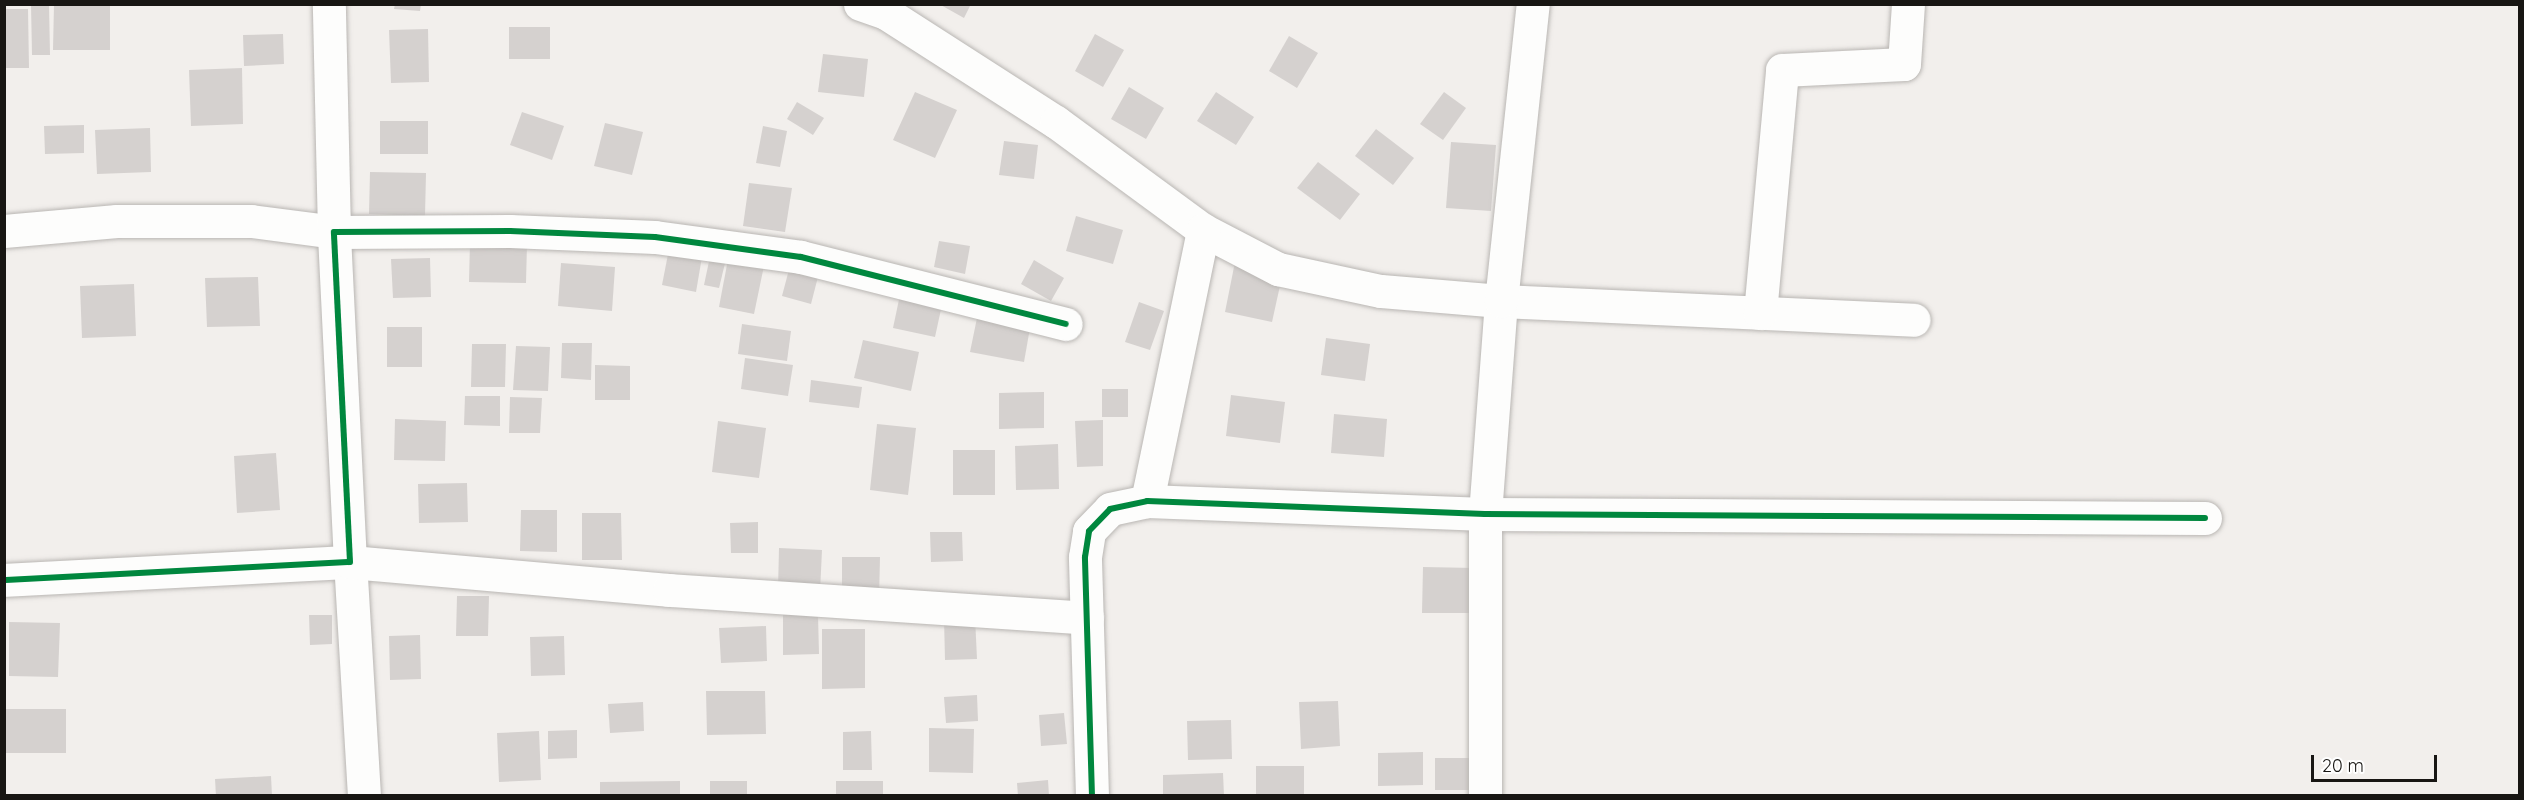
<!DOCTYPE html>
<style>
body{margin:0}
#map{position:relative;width:2524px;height:800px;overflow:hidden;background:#f2efec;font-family:Quicksand,sans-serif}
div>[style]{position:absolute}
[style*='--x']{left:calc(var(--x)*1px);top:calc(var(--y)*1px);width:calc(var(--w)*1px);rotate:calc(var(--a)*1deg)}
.building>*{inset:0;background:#d5d1cf}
.roads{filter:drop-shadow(0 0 2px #b9b6b3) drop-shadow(0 0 2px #b9b6b3)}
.street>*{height:33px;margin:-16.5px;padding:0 16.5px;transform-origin:16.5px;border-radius:16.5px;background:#fdfdfc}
.cycleway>*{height:6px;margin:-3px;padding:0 3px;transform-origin:3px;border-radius:3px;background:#00873e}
span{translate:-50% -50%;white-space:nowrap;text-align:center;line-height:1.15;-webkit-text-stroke:6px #fff;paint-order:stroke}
.frame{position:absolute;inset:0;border:6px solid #181613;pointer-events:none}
.scale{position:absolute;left:2311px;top:755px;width:126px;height:27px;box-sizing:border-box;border:3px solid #181613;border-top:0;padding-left:8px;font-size:18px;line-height:21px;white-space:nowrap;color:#181613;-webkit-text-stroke:4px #fff;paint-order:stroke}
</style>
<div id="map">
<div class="building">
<div style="clip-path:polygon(31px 4px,49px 4px,50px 55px,32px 55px)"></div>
<div style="clip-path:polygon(54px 4px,110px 4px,110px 50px,53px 50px)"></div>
<div style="clip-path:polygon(395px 4px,421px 4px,420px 11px,394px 9px)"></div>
<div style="clip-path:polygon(939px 4px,971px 4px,964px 18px)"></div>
<div style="clip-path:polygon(4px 9px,28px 9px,29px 68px,4px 68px)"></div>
<div style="clip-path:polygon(509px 27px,550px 27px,550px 59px,509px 59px)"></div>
<div style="clip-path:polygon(428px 29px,429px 82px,391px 83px,389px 30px)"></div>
<div style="clip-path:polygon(283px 34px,284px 64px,244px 66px,243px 35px)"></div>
<div style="clip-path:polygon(1095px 34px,1124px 50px,1103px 87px,1075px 71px)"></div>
<div style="clip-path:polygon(1289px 36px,1318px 53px,1297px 88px,1269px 71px)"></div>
<div style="clip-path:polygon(823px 54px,868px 59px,864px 97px,818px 92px)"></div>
<div style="clip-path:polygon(242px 68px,243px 124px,191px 126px,189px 70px)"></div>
<div style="clip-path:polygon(1129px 87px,1164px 108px,1146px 139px,1111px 119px)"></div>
<div style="clip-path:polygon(915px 92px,957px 110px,935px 158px,893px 140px)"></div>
<div style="clip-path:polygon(1216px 92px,1254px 117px,1236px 145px,1197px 121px)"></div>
<div style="clip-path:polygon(1444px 92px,1466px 108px,1443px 140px,1420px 124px)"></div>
<div style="clip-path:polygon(797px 102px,824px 118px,813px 135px,787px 119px)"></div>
<div style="clip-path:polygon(522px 112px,564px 126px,552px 160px,510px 145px)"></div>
<div style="clip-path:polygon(380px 121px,428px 121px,428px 154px,380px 154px)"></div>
<div style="clip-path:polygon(605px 123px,643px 132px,632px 175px,594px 166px)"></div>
<div style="clip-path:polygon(84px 125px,84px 153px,45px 154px,44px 126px)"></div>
<div style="clip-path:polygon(763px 126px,787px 131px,780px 167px,756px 163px)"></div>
<div style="clip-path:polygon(150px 128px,151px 172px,97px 174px,95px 130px)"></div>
<div style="clip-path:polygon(1376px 129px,1414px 158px,1393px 185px,1355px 156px)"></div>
<div style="clip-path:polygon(1004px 141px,1038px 145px,1034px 179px,999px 175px)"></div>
<div style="clip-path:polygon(1451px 142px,1496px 145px,1491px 211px,1446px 208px)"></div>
<div style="clip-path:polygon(1318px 162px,1360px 194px,1340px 220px,1297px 188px)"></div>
<div style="clip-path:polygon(370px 172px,426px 173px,425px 216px,369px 214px)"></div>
<div style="clip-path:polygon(749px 183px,792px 188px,785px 232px,743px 226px)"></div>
<div style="clip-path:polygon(1076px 216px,1123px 230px,1113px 264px,1066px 251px)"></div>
<div style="clip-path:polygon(939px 241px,970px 246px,965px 274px,934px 267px)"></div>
<div style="clip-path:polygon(470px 242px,527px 244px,526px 283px,469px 282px)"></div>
<div style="clip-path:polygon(670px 244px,703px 251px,696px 292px,662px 285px)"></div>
<div style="clip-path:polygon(711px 252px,727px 255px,719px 288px,704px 285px)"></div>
<div style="clip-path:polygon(729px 254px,765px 261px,754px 314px,719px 307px)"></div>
<div style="clip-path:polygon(430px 258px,431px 297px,393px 298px,391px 259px)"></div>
<div style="clip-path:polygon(1034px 260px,1064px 278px,1051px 301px,1021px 284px)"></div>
<div style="clip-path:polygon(791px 262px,820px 269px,811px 304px,782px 296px)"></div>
<div style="clip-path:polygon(1235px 262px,1283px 272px,1272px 322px,1225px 312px)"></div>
<div style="clip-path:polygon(561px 263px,615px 267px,612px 311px,558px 306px)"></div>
<div style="clip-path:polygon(258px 277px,260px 326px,207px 327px,205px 278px)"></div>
<div style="clip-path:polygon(134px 284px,136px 336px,82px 338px,80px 286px)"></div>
<div style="clip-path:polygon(901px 290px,943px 300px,935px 337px,893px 328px)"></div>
<div style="clip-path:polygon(1139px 302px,1164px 311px,1150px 350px,1125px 342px)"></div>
<div style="clip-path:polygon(977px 318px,1030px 328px,1024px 362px,970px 352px)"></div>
<div style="clip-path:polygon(742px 324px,791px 331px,787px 361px,738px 354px)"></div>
<div style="clip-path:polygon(387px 327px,422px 327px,422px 367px,387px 367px)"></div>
<div style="clip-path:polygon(1326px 338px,1370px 344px,1365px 381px,1321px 375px)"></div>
<div style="clip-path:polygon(863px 340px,919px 352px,911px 391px,854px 378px)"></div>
<div style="clip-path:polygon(562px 343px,592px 343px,591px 380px,561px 378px)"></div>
<div style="clip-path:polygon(472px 344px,506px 344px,505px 387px,471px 387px)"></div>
<div style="clip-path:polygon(516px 346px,550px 347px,548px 391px,513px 390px)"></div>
<div style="clip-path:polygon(745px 358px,793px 365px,788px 396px,741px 389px)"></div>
<div style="clip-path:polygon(595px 365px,630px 366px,630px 400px,595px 400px)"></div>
<div style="clip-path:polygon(811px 380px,862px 387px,859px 408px,809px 402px)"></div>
<div style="clip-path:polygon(1102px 389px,1128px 389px,1128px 417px,1102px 417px)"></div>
<div style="clip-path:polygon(1044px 392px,1044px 428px,999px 429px,999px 393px)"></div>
<div style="clip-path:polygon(1231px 395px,1285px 402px,1280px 443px,1226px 436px)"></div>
<div style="clip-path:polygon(465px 396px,500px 396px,500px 426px,464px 425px)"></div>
<div style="clip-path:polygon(510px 397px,542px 398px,540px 433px,509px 433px)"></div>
<div style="clip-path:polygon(1334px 414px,1387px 419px,1384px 457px,1331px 453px)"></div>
<div style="clip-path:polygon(395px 419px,446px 421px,445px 461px,394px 460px)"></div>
<div style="clip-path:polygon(1103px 420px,1103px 466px,1077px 467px,1075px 421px)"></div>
<div style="clip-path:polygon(718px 421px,766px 428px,759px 478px,712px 472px)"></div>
<div style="clip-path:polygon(877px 424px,916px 428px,908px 495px,870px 490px)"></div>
<div style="clip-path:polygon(1058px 444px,1059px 489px,1016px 490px,1015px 446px)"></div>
<div style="clip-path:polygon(953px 450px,995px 450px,995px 495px,953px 495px)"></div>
<div style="clip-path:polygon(276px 453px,280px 510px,237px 513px,234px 456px)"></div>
<div style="clip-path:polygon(467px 483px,468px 522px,419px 523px,418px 484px)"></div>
<div style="clip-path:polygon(521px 510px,557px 510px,557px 552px,520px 551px)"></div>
<div style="clip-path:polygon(582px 513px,621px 513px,622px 560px,582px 560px)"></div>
<div style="clip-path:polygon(758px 522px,758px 553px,731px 553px,730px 523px)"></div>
<div style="clip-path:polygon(930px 532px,962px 532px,963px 561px,931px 562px)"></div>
<div style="clip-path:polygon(779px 548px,822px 550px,820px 592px,778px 590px)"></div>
<div style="clip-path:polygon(842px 557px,880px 557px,879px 599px,842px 599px)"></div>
<div style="clip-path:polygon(1423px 567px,1475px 568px,1475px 613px,1422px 613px)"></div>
<div style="clip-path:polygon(457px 596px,489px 596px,488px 636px,456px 636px)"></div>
<div style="clip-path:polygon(309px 615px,332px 615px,332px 644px,310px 645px)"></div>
<div style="clip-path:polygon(783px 615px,818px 615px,819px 654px,783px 655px)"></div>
<div style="clip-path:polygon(975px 617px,977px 659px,945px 660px,944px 618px)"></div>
<div style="clip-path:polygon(9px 622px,60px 623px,58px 677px,9px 676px)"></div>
<div style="clip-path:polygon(766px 626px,767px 661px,721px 663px,719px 628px)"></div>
<div style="clip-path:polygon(822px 629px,865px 629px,865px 688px,822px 689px)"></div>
<div style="clip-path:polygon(420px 635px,421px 679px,390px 680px,389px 636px)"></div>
<div style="clip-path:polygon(564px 636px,565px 675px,531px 676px,530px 637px)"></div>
<div style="clip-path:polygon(706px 691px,765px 691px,766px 734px,707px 735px)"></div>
<div style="clip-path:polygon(977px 695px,978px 721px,946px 723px,944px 697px)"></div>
<div style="clip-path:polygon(1338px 701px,1340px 746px,1301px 749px,1299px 702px)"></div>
<div style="clip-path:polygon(643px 702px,644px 731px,610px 733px,608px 704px)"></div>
<div style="clip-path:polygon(4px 709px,66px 709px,66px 753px,4px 753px)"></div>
<div style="clip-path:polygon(1064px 713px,1067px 744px,1041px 746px,1039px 715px)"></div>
<div style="clip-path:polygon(1231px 720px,1232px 759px,1188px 760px,1187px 721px)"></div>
<div style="clip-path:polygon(929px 728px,974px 729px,973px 773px,929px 772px)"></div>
<div style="clip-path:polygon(577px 730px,577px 758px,548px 759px,548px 731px)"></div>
<div style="clip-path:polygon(539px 731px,541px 780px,499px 782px,497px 733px)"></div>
<div style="clip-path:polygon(871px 731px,872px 770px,843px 770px,843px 732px)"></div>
<div style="clip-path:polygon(1423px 752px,1423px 785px,1378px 786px,1378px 753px)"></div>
<div style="clip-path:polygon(1435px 758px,1477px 758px,1477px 790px,1435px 790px)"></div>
<div style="clip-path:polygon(1256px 766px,1304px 766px,1304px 795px,1256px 795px)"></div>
<div style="clip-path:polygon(1223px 773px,1224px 796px,1163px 796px,1163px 775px)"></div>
<div style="clip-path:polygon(271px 776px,272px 796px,216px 796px,215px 779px)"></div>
<div style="clip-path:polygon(1048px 780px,1049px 796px,1018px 796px,1017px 783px)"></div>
<div style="clip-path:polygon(680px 781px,680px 796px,600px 796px,600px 782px)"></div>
<div style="clip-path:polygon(710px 781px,747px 781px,747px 796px,710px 796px)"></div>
<div style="clip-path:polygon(836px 781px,883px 781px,883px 796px,836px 796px)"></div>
</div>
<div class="roads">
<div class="street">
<div style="--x:860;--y:4;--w:28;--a:19"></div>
<div style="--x:886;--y:13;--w:202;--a:32.7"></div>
<div style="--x:1056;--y:122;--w:182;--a:36.3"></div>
<div style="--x:1203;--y:230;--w:85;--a:27.5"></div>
<div style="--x:1278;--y:269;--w:105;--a:12.1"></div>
<div style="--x:1381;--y:291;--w:120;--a:4.8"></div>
<div style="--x:1501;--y:301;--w:413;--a:2.6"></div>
<div style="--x:4;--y:231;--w:113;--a:-5.1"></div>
<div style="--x:117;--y:221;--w:134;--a:0"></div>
<div style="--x:251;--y:221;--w:84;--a:7.5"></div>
<div style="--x:334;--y:232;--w:228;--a:-91.3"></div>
<div style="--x:1760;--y:313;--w:244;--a:-84.8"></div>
<div style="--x:1782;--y:70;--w:122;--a:-2.8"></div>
<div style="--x:1904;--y:64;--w:60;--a:-86.2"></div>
<div style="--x:1147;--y:501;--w:277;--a:-78.3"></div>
<div style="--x:4;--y:580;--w:346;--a:-3"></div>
<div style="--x:350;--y:562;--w:330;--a:-92.8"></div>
<div style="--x:334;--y:232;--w:176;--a:-0.3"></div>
<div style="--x:510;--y:231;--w:145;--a:2.4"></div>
<div style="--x:655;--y:237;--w:147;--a:7.8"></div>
<div style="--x:801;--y:257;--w:273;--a:14.2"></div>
<div style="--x:364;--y:796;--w:234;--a:-93.4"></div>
<div style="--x:350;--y:562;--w:320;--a:5"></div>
<div style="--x:669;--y:590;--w:419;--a:3.8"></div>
<div style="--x:1092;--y:796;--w:239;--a:-91.7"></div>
<div style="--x:1085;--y:557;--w:26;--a:-81"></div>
<div style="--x:1089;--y:531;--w:30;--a:-46"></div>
<div style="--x:1110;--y:509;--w:38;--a:-12"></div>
<div style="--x:1147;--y:501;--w:338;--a:2.2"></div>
<div style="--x:1485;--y:514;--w:720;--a:0.32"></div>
<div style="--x:1485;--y:796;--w:282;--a:-90"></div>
<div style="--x:1485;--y:514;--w:214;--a:-85.7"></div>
<div style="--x:1501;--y:301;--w:299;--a:-83.9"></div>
</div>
</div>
<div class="cycleway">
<div style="--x:4;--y:580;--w:346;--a:-3"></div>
<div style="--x:350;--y:562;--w:330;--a:-92.8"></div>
<div style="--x:334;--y:232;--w:176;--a:-0.3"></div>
<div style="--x:510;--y:231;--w:145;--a:2.4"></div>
<div style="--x:655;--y:237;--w:147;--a:7.8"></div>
<div style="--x:801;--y:257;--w:273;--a:14.2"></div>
<div style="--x:1092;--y:796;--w:239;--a:-91.7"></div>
<div style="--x:1085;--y:557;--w:26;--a:-81"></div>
<div style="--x:1089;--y:531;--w:30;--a:-46"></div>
<div style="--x:1110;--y:509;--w:38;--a:-12"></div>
<div style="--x:1147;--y:501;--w:338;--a:2.2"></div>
<div style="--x:1485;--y:514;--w:720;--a:0.32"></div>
</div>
<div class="frame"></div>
<div class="scale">20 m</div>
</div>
